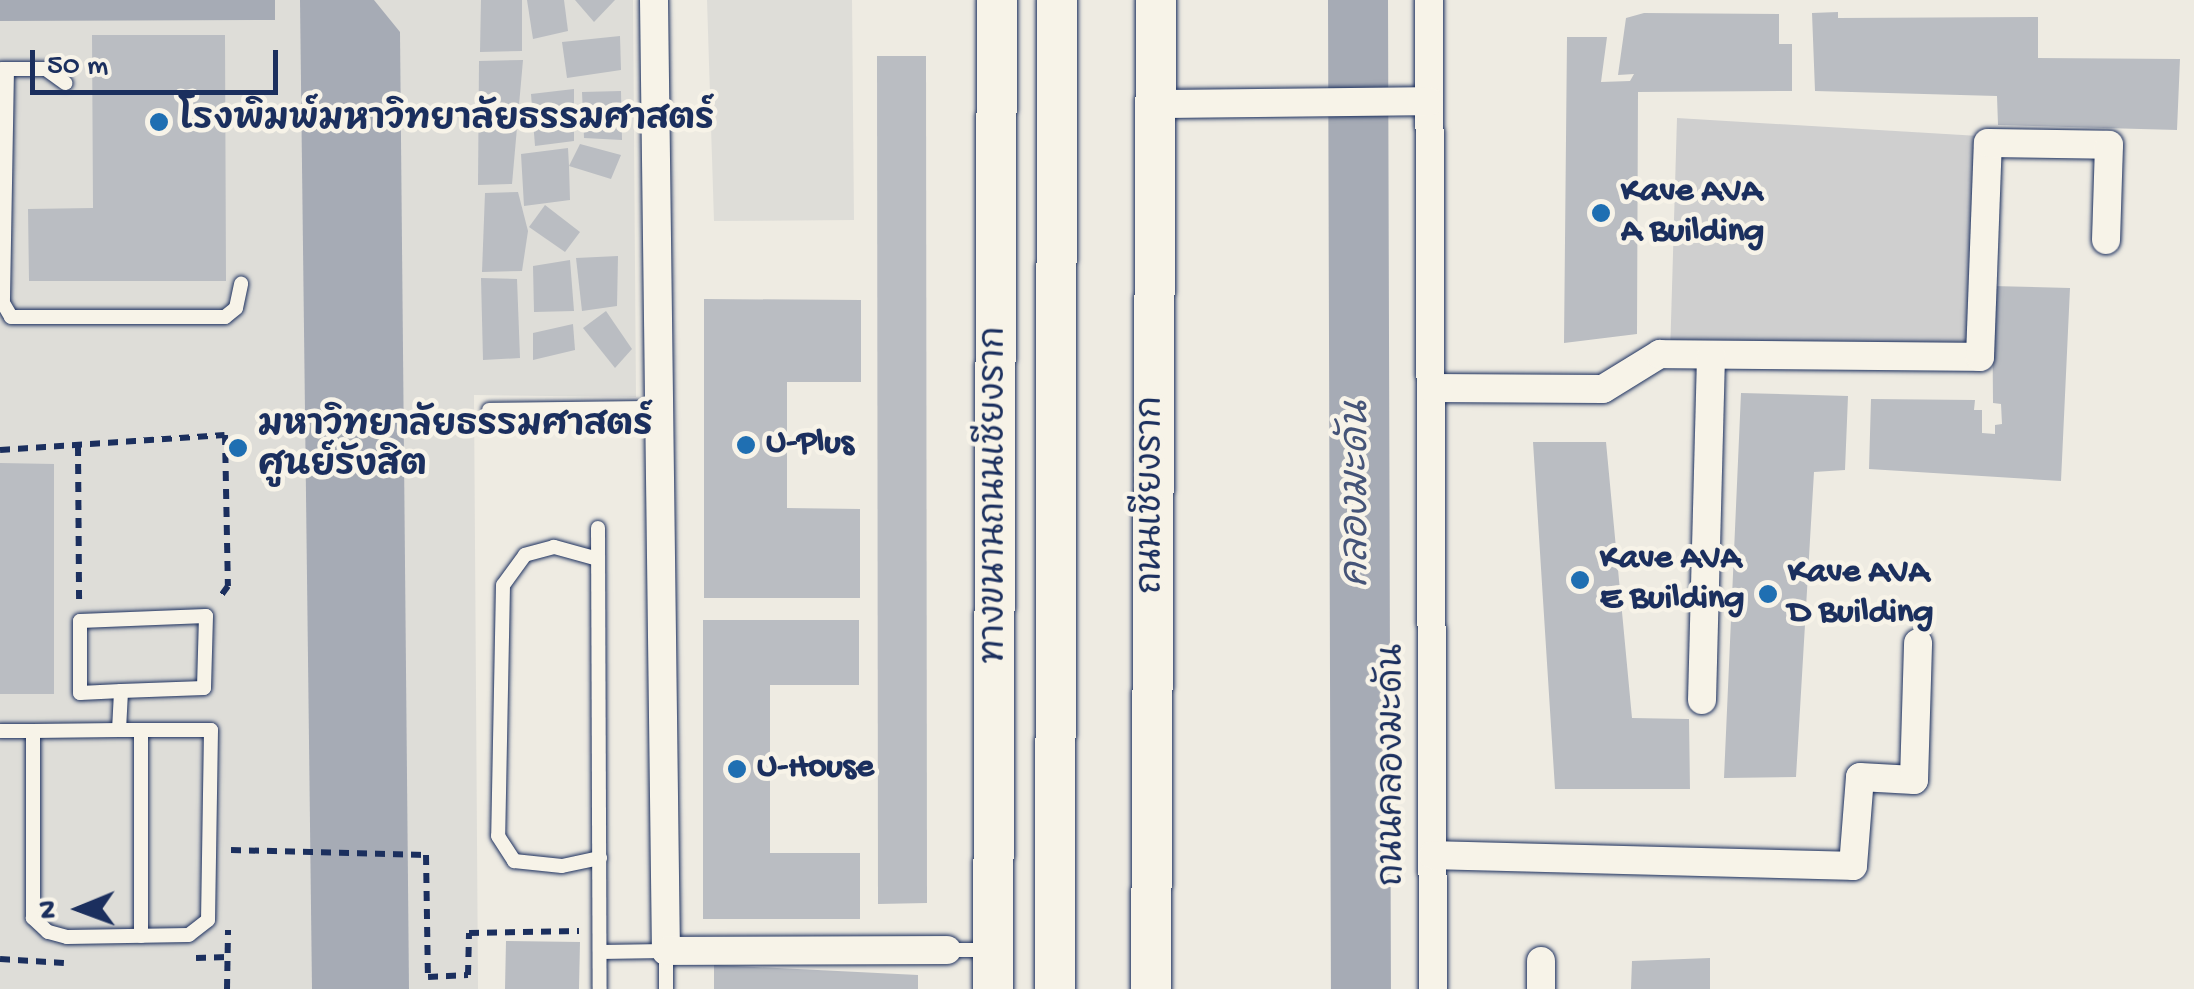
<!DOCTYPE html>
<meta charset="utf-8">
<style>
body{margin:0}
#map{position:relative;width:2194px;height:989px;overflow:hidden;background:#eeebe2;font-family:"Gochi Hand","Playpen Sans Thai",sans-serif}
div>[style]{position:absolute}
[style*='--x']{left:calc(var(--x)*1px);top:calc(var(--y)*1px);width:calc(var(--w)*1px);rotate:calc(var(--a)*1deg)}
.built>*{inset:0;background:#deddd8}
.green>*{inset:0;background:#cfcfcf}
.water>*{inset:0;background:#a6abb5}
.river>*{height:60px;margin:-30px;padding:0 30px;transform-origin:30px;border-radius:30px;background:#a6abb5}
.building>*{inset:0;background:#babdc2}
.path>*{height:6px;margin-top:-3px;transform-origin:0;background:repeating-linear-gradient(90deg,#1b2f5e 0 10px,transparent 0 18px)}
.roads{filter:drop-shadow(0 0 2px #1b2f5e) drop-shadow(0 0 2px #1b2f5e)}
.lane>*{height:14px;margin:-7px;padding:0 7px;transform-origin:7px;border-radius:7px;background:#f7f3e8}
.street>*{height:28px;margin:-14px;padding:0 14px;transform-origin:14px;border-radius:14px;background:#f7f3e8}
.secondary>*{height:40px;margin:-20px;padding:0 20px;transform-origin:20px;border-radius:20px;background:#f7f3e8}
.dots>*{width:28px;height:28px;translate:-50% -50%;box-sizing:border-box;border:5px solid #f7f3e8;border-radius:50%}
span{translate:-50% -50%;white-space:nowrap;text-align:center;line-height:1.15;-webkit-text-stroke:9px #f7f3e8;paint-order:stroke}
.poi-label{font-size:35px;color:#1b2f5e;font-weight:700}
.left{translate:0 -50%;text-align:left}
.street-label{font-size:35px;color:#1b2f5e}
.water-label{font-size:38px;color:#455478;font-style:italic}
.north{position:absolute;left:30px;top:859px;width:100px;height:100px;-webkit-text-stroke:8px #f7f3e8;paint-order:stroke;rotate:269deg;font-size:28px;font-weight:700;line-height:40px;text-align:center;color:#1b2f5e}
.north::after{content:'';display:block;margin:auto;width:35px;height:45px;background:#1b2f5e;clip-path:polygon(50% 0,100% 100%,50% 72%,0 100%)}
.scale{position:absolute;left:30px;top:50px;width:248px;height:45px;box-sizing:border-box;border:5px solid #1b2f5e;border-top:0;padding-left:12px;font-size:30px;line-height:35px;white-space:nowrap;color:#1b2f5e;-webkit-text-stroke:8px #f7f3e8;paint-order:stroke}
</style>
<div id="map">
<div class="built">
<div style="clip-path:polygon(0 0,633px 0,636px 397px,474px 395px,478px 989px,0 989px)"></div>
<div style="clip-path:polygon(707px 0,852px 0,854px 220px,714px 221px)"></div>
</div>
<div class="green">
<div style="clip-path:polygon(1677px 118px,1979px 136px,1972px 368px,1670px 356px)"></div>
</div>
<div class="water">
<div style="clip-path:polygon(0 0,275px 0,275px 20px,0 21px)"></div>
<div style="clip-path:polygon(300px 0,374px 0,400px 32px,409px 989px,312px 989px)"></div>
</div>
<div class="river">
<div style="--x:1358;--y:0;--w:989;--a:89.83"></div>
</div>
<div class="building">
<div style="clip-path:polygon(481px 0,522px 0,522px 51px,480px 52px)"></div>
<div style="clip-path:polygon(527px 0,564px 0,568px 31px,533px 39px)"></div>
<div style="clip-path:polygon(575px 0,615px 0,594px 22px)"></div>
<div style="clip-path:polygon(1838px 12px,1838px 18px,2038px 17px,2038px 58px,2180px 59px,2177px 130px,1998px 125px,1997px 96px,1815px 91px,1812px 13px)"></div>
<div style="clip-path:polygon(1644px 13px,1779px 14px,1779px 44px,1792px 44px,1792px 91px,1638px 92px,1637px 334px,1564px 343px,1567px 37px,1607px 37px,1601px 82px,1630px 81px,1634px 74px,1618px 75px,1626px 18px)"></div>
<div style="clip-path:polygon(92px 35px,225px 35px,226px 281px,29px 281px,28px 209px,93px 208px)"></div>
<div style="clip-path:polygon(620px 36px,621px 70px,567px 78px,562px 42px)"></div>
<div style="clip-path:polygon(877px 56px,926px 56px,927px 903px,878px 904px)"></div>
<div style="clip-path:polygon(523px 60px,512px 184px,478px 185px,479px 61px)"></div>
<div style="clip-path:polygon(574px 89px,574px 141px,535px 146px,531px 94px)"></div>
<div style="clip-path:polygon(621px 91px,622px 140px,584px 138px,582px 92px)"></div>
<div style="clip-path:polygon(580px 144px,621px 155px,611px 179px,569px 166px,570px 200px,524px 206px,521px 154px,568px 148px,569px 166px)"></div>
<div style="clip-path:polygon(518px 192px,528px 231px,522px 271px,482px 272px,485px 193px)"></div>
<div style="clip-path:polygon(545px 205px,580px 232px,565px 252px,529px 227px)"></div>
<div style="clip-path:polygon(618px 256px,617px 306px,582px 311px,576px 258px)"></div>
<div style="clip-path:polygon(570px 260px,574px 311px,534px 312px,533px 266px)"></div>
<div style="clip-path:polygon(481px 278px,517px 279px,520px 358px,483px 360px)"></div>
<div style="clip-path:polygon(1992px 286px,2070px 288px,2061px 481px,1869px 469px,1871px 399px,1975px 400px,1974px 410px,1982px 410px,1982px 433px,1995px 434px,1995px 425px,2002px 424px,2001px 404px,1993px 403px)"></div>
<div style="clip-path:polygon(704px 299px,861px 300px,861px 382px,787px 382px,787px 508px,860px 509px,860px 598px,704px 598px)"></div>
<div style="clip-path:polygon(606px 311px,632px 349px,615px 368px,583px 328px)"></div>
<div style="clip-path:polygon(573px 324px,575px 350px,533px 360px,533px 333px)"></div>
<div style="clip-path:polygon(1741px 393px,1848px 396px,1845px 470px,1814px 472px,1796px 777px,1724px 778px)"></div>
<div style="clip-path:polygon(1533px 442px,1606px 442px,1632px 718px,1689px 719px,1690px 789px,1555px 789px)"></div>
<div style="clip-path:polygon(0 463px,54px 464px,54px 694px,0 694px)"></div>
<div style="clip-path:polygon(703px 620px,859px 620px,859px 685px,770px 685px,770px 853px,860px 853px,860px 919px,703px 919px)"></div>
<div style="clip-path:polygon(506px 941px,580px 942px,579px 989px,505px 989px)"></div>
<div style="clip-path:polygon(1710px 958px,1710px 989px,1631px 989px,1632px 961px)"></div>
<div style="clip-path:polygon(714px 965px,918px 975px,918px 989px,714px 989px)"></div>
</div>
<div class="path">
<div style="--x:78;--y:446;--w:153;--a:89.6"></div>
<div style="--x:0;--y:450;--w:225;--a:-3.8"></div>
<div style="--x:225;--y:435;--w:151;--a:88.9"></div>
<div style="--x:228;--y:586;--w:17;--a:126"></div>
<div style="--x:231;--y:850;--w:195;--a:1.5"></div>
<div style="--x:426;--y:855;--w:122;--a:89.1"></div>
<div style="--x:428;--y:977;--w:40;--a:-2.9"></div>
<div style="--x:468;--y:975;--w:42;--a:-88.6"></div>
<div style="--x:469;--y:933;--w:110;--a:-1"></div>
<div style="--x:196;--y:958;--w:32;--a:-2"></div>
<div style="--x:0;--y:959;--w:64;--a:3.6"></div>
<div style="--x:227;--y:989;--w:59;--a:-89"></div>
</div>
<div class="roads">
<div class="lane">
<div style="--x:1;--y:69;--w:45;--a:0"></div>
<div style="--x:46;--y:69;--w:24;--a:36"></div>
<div style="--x:7;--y:69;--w:234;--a:91"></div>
<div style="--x:3;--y:303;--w:16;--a:60"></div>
<div style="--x:11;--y:317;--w:214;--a:0"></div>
<div style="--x:225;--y:317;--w:14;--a:-39"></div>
<div style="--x:236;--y:308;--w:25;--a:-78"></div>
<div style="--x:489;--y:410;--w:171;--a:-0.7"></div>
<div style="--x:598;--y:528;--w:461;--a:89.8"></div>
<div style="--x:598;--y:559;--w:46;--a:-164.7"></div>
<div style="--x:554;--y:547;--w:30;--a:165"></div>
<div style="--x:525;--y:555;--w:37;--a:126"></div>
<div style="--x:503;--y:585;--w:251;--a:91.1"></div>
<div style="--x:498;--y:836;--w:30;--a:57"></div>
<div style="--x:514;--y:861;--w:48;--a:5.9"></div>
<div style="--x:562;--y:866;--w:39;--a:-12"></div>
<div style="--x:119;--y:730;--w:39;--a:-87"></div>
<div style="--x:121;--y:691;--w:41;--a:177.2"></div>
<div style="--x:80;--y:693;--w:72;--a:-90"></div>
<div style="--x:80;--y:621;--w:126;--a:-2.3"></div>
<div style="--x:206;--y:616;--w:72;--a:91.6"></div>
<div style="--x:204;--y:688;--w:83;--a:177.9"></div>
<div style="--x:0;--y:731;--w:33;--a:0"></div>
<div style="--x:33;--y:731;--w:86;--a:-0.7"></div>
<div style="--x:119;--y:730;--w:92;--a:0"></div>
<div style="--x:211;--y:730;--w:190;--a:90.9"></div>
<div style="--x:208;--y:920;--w:24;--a:142"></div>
<div style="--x:189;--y:935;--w:122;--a:179.1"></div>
<div style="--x:67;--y:937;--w:20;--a:-165"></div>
<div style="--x:48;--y:932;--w:21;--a:-137"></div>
<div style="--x:33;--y:918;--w:187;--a:-90"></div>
<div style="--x:141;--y:936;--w:206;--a:-90"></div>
<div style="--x:947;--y:950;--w:45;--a:0"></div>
<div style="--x:600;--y:952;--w:66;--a:-0.9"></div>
<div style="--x:666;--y:951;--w:38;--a:90"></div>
</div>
<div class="street">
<div style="--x:654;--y:0;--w:951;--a:89.28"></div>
<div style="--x:666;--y:951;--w:281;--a:-0.2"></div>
<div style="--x:1429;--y:0;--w:989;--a:89.77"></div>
<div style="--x:1156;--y:104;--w:273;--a:-0.6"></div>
<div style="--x:1431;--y:388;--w:172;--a:0.3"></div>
<div style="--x:1603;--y:389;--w:67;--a:-31.6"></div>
<div style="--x:1660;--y:354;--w:320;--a:0.5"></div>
<div style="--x:1980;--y:357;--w:214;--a:-87.9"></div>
<div style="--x:1988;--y:143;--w:121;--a:0.9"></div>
<div style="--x:2109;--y:145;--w:95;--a:91.8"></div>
<div style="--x:1702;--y:700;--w:345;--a:-88.5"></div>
<div style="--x:1433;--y:855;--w:420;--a:1.5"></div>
<div style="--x:1853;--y:866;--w:89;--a:-85.5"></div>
<div style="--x:1860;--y:777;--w:54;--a:3.2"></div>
<div style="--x:1914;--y:780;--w:137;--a:-88.3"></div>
<div style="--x:1541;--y:961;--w:28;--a:90"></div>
</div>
<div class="secondary">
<div style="--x:993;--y:989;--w:989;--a:-89.77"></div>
<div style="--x:1055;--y:989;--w:989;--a:-89.88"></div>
<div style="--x:1151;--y:989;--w:989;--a:-89.71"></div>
</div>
</div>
<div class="dots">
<div style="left:159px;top:122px;background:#1f6fb2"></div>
<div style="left:1601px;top:213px;background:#1f6fb2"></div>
<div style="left:746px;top:445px;background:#1f6fb2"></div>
<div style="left:238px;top:448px;background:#1f6fb2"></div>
<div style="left:1580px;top:580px;background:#1f6fb2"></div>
<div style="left:1768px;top:594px;background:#1f6fb2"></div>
<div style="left:737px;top:769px;background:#1f6fb2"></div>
</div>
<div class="poi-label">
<span class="left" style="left:179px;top:122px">โรงพิมพ์มหาวิทยาลัยธรรมศาสตร์</span>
<span class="left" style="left:1621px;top:213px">Kave AVA<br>A Building</span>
<span class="left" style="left:258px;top:448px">มหาวิทยาลัยธรรมศาสตร์<br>ศูนย์รังสิต</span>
<span class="left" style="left:766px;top:445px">U-Plus</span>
<span class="left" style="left:1600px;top:580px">Kave AVA<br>E Building</span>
<span class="left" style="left:1788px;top:594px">Kave AVA<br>D Building</span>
<span class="left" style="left:757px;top:769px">U-House</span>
</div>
<div class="street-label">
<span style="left:997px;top:495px;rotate:-90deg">ทางขนานถนนเชียงราก</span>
<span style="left:1154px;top:495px;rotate:-90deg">ถนนเชียงราก</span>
<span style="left:1395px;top:765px;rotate:-90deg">ถนนคลองมะดัน</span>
</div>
<div class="water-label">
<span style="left:1360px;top:494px;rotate:-90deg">คลองมะดัน</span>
</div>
<div class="north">N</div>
<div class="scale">50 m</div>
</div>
